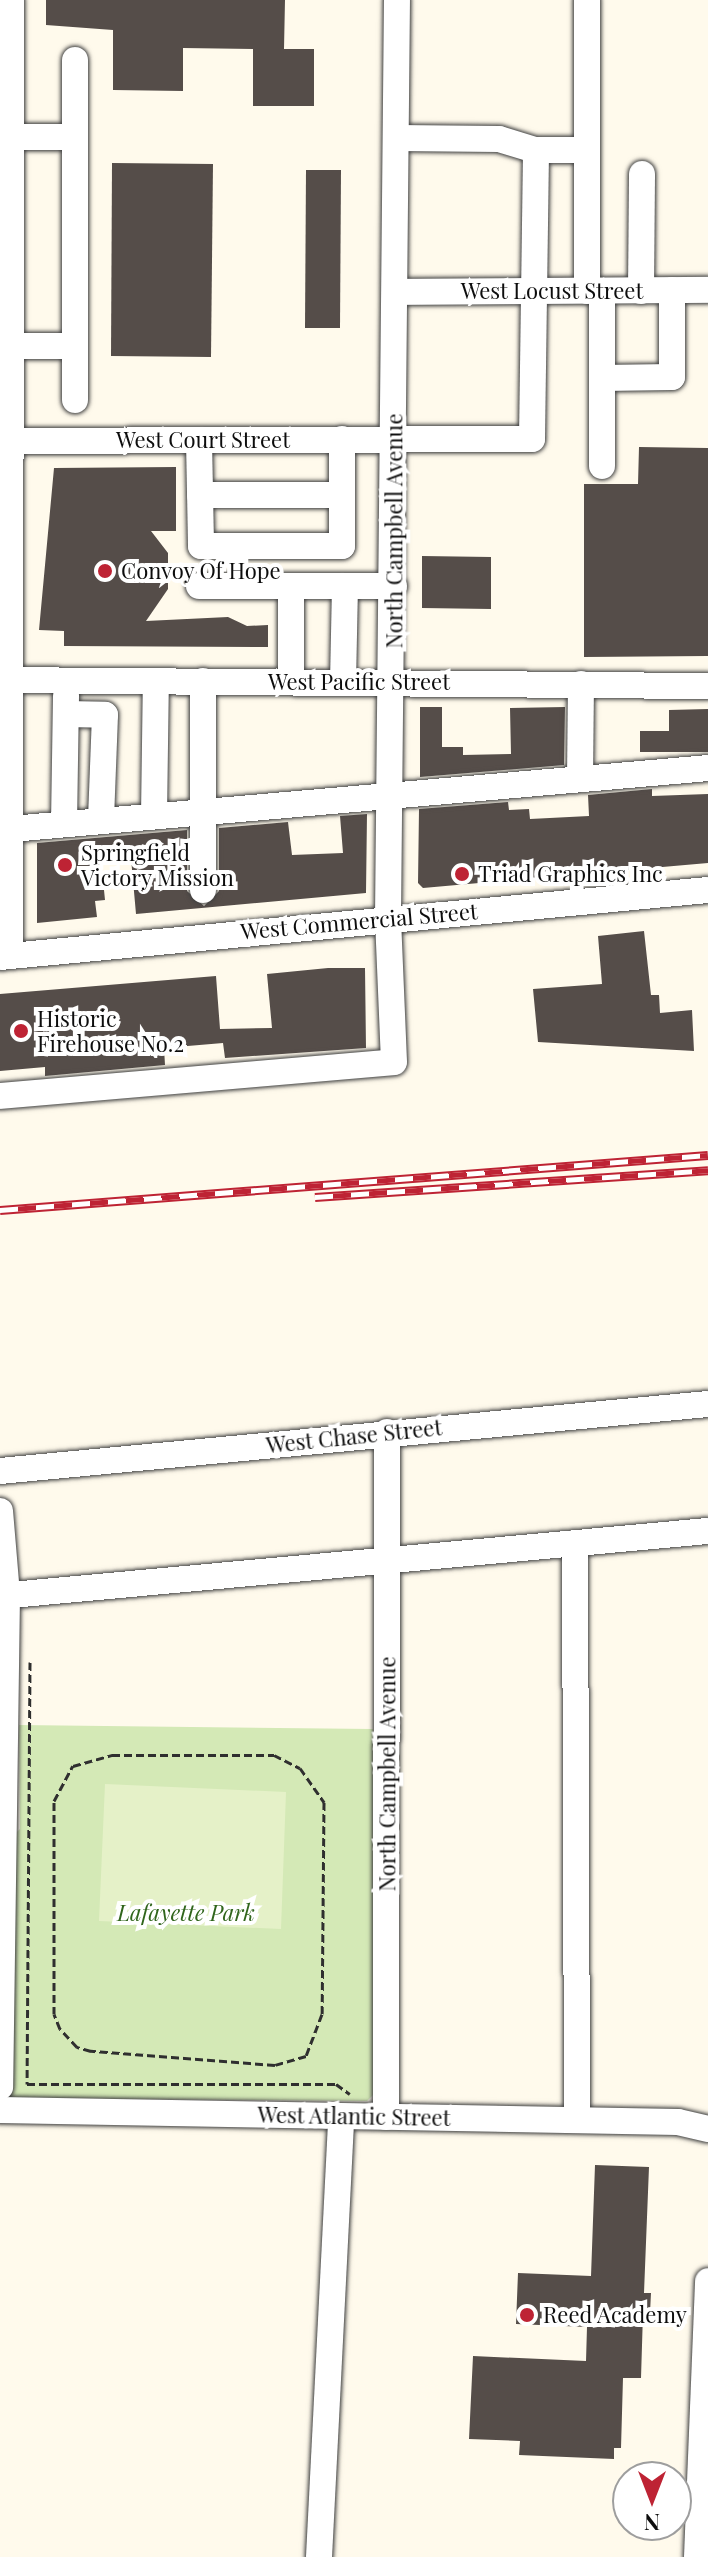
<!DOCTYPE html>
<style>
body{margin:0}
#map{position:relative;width:708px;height:2557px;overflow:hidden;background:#fffaec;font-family:"Playfair Display",serif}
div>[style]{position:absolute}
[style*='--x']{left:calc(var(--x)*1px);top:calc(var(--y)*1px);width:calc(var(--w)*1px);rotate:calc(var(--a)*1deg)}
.green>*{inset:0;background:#d4e9b6}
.pitch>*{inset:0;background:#e5f1c8}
.building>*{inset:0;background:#554d49}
.path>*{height:3px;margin-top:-1.5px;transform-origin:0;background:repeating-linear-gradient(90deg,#2f2f2f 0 8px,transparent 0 12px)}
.roads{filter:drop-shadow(0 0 2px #404040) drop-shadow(0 0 2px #404040)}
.minor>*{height:26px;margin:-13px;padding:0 13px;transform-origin:13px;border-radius:13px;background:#fff}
.rail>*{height:9px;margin-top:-4.5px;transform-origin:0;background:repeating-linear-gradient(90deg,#fff 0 18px,#be2334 0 36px);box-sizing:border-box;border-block:2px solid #be2334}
.dots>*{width:22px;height:22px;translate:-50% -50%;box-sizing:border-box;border:4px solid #fff;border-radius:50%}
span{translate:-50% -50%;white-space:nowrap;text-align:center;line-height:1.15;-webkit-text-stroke:8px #fff;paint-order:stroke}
.street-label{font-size:22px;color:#0d0d0d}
.poi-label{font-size:22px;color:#0d0d0d}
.left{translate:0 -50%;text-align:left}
.park-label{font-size:22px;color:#30651c;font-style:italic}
.north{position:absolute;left:612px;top:2461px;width:80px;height:80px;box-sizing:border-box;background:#fff;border:2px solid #9e9e9e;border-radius:50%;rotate:180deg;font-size:22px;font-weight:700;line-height:32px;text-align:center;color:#0d0d0d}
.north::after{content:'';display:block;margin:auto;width:28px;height:36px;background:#be2334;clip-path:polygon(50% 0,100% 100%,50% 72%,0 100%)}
</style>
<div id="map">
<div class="green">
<div style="clip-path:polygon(19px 1725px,373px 1729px,373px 2095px,367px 2101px,0 2098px,7px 1841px,20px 1829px)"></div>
</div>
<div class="pitch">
<div style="clip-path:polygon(105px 1784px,286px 1792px,281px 1929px,99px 1921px)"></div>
</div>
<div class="building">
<div style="clip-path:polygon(46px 0,285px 0,284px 49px,314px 49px,314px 106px,253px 106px,253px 49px,183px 48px,183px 91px,113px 90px,113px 30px,46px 25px)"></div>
<div style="clip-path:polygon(112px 163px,213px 164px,211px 357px,111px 356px)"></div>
<div style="clip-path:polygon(306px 170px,341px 170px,340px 328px,305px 328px)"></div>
<div style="clip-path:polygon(639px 447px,708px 448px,708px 656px,584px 657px,584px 484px,638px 484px)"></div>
<div style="clip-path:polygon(176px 467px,176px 531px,151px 531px,168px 553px,168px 589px,146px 621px,228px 617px,247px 626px,268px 625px,268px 647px,64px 646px,64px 631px,39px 630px,54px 468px)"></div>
<div style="clip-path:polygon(422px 556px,491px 557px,491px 609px,422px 608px)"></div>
<div style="clip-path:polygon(420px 707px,442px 707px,442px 747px,463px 747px,463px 755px,511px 754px,510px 708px,565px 707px,564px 765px,420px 777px)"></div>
<div style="clip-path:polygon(708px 709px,708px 752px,640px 752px,640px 731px,669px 731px,669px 710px)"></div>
<div style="clip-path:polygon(652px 789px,652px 796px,708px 794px,708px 863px,423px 888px,418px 883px,419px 809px,508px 802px,509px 810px,529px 809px,530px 819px,589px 816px,588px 795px)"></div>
<div style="clip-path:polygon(367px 814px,366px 893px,136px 914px,130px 847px,91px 850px,93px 881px,103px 880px,105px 900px,95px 901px,97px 917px,37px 923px,37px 843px,187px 830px,187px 891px,204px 906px,219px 891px,219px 828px,288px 822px,292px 855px,343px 853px,340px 816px)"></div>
<div style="clip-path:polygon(644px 931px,651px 995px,659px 995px,660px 1013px,692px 1010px,694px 1051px,538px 1042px,533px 989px,602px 984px,598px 936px)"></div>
<div style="clip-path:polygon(328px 968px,365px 968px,366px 1048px,225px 1058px,223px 1043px,164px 1048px,165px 1065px,45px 1076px,45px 1067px,0 1071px,0 994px,216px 976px,220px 1029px,272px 1028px,267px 974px)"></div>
<div style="clip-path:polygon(595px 2165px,649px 2167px,644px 2293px,651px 2293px,650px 2313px,643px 2313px,641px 2378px,623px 2378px,621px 2448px,614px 2448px,614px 2459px,519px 2455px,520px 2441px,469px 2439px,473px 2356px,586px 2361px,587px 2327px,516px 2324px,518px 2273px,591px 2276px)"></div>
</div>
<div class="path">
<div style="--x:30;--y:1662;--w:422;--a:90.4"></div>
<div style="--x:27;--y:2084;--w:309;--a:0"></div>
<div style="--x:336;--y:2084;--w:17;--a:36"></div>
<div style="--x:112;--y:1755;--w:162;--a:0"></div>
<div style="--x:274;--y:1755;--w:29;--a:27"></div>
<div style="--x:300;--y:1768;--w:42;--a:54.8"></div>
<div style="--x:324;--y:1802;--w:212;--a:90.5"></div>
<div style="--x:322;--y:2014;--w:45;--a:110.9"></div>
<div style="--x:306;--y:2056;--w:32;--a:164"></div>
<div style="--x:275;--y:2065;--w:185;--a:-175.6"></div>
<div style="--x:91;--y:2051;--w:15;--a:-164"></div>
<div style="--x:77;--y:2047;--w:25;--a:-133"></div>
<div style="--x:60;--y:2029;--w:16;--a:-112"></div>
<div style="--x:54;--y:2014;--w:213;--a:-90"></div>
<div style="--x:54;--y:1801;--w:40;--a:-62"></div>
<div style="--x:73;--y:1766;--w:41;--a:-15.8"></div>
</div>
<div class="roads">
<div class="minor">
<div style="--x:587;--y:0;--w:291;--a:90"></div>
<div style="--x:0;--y:137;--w:75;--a:0"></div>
<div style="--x:397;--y:138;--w:102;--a:0.6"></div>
<div style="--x:499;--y:139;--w:39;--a:17"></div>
<div style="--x:602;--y:291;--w:175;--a:90"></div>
<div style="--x:641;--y:291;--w:117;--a:-89.5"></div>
<div style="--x:397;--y:292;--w:311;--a:-0.4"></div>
<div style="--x:12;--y:346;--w:63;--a:0"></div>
<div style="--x:602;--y:378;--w:70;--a:-0.8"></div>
<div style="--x:672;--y:377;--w:87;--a:-90"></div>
<div style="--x:75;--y:400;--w:340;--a:-90"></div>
<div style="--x:199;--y:440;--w:106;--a:88.9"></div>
<div style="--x:201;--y:546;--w:141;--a:0"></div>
<div style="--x:342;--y:546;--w:107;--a:-90"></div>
<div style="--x:0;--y:441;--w:532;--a:-0.22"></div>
<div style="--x:532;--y:439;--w:289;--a:-89.2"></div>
<div style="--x:536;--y:150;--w:51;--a:0"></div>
<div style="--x:200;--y:495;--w:142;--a:0"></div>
<div style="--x:199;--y:586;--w:195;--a:0"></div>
<div style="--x:291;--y:586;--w:96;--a:90"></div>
<div style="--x:0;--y:680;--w:708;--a:0.49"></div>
<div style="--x:203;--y:681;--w:209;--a:90"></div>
<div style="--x:343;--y:682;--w:96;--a:-88.8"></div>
<div style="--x:66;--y:714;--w:39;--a:1"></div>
<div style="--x:105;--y:715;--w:106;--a:92.2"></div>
<div style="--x:580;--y:779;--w:95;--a:-89.4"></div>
<div style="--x:154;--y:816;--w:135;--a:-89.2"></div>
<div style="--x:64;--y:824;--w:128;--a:-89.1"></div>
<div style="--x:0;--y:830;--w:711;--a:-5"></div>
<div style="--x:10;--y:956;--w:956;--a:-89.94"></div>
<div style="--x:0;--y:957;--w:711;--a:-5.41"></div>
<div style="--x:0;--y:1096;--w:395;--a:-4.9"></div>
<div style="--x:394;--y:1062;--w:144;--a:-92.4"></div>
<div style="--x:388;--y:918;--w:918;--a:-89.44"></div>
<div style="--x:0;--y:1471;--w:711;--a:-5.41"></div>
<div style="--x:0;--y:1511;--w:84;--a:85.2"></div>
<div style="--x:7;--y:1595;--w:492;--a:90.8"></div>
<div style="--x:575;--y:1543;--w:576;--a:89.8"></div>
<div style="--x:0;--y:1596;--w:711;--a:-5.25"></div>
<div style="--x:0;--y:2110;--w:678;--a:1.01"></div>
<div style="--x:678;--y:2122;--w:31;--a:13"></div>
<div style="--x:386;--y:2117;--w:685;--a:-89.92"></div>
<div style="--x:319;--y:2557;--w:441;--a:-87.1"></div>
<div style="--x:697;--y:2557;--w:276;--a:-87.7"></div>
</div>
</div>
<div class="rail">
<div style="--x:315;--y:1197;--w:394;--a:-3.9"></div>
<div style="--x:0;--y:1210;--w:710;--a:-4.44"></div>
</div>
<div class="dots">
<div style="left:105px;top:571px;background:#be2334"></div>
<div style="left:65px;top:865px;background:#be2334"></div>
<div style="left:462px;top:874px;background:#be2334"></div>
<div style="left:21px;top:1031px;background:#be2334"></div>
<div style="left:527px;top:2315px;background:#be2334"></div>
</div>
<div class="street-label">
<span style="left:552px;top:291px">West Locust Street</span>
<span style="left:203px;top:440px">West Court Street</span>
<span style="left:394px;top:531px;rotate:-90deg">North Campbell Avenue</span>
<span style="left:359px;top:682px">West Pacific Street</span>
<span style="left:359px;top:921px;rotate:-5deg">West Commercial Street</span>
<span style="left:354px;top:1436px;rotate:-6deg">West Chase Street</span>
<span style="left:387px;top:1774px;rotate:-90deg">North Campbell Avenue</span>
<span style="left:354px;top:2116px;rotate:1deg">West Atlantic Street</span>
</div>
<div class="poi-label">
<span class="left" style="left:121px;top:571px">Convoy Of Hope</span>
<span class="left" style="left:81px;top:865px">Springfield<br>Victory Mission</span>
<span class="left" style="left:478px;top:874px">Triad Graphics Inc</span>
<span class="left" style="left:37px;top:1031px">Historic<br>Firehouse No.2</span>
<span class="left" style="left:543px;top:2315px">Reed Academy</span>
</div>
<div class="park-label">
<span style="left:186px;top:1913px">Lafayette Park</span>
</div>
<div class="north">N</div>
</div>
